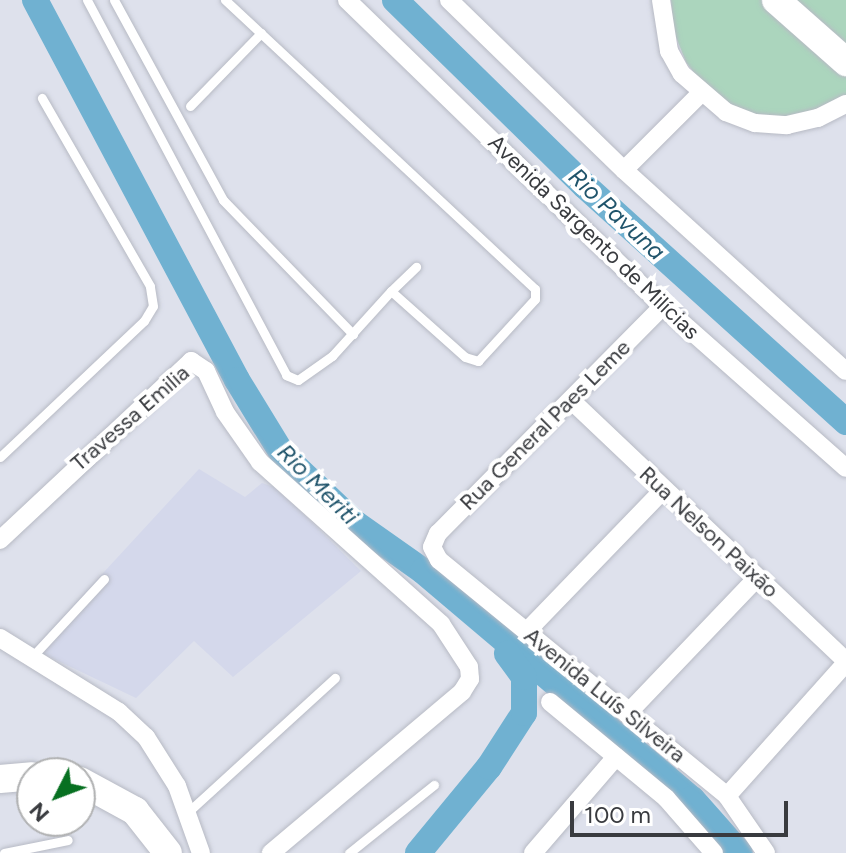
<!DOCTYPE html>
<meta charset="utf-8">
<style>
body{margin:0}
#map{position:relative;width:846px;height:853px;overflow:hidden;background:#dee1ec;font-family:Figtree,sans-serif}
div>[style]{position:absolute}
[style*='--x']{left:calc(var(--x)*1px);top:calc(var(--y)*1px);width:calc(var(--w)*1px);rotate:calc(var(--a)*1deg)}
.built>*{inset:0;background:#d4d8eb}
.green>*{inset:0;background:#abd5bd}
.river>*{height:26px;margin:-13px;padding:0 13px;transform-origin:13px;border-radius:13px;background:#70b1d1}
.roads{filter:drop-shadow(0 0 2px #b7bac4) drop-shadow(0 0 2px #b7bac4)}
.service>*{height:9px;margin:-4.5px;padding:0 4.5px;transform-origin:4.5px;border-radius:4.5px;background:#fff}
.minor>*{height:18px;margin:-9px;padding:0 9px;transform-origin:9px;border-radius:9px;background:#fff}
.primary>*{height:28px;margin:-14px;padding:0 14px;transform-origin:14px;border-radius:14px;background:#fff}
span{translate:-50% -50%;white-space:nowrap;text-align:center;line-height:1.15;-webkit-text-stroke:8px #fff;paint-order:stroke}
.street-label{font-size:22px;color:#393b3f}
.water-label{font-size:24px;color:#20546b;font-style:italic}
.north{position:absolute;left:16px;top:757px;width:80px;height:80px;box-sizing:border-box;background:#fff;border:2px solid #b0b1b2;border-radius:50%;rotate:228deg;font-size:22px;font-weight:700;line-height:32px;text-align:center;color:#393b3f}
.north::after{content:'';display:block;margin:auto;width:28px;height:36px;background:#077021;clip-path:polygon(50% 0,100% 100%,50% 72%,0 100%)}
.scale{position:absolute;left:570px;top:801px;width:218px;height:36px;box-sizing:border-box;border:4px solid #393b3f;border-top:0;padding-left:10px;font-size:24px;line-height:28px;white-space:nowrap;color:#393b3f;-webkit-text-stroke:6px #fff;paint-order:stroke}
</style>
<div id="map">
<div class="built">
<div style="clip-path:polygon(199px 469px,245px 497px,262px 483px,277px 488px,361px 571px,233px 677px,194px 641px,136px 698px,33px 649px)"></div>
</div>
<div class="green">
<div style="clip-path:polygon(671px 0,846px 0,846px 97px,797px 118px,763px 118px,732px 106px,706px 88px,686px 62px,674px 32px)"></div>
</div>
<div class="river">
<div style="--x:35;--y:0;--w:430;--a:62"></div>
<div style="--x:237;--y:380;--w:88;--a:58.5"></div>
<div style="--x:283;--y:455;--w:99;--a:43.4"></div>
<div style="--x:355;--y:523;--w:83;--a:35.2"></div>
<div style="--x:423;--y:571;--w:353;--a:40.3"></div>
<div style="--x:692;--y:799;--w:72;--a:48.4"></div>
<div style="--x:395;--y:0;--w:266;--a:44.4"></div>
<div style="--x:585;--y:186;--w:352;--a:42.1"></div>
<div style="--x:418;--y:853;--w:112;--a:-50.5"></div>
<div style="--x:489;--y:767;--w:64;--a:-57.1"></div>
<div style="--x:524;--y:713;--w:36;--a:-90"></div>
<div style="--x:524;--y:677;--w:29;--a:-126"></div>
</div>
<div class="roads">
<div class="service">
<div style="--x:87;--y:0;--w:425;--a:62"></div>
<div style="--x:286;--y:375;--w:13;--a:23"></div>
<div style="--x:298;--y:380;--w:42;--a:-35.2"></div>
<div style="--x:332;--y:356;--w:88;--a:-47.8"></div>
<div style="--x:391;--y:291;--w:99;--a:41.7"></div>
<div style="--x:465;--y:357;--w:14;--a:17"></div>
<div style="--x:478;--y:361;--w:84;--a:-47.4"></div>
<div style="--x:535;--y:299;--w:10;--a:-90"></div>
<div style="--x:535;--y:289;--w:424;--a:-137"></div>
<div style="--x:114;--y:0;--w:228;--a:61.4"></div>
<div style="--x:223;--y:200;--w:187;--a:45.9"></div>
<div style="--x:190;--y:106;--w:102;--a:-45.8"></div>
<div style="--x:391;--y:291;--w:35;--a:-44"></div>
<div style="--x:0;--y:457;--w:198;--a:-43.4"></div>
<div style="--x:144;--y:321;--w:17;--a:-59"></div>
<div style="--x:153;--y:306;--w:20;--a:-99"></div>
<div style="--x:150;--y:286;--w:217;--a:-119.9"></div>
<div style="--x:30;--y:659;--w:109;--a:-47.2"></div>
<div style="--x:188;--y:812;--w:199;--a:-42.4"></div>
<div style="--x:4;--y:853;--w:65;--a:-11.5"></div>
<div style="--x:349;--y:853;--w:109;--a:-38.7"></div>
</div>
<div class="minor">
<div style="--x:347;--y:0;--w:440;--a:44.1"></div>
<div style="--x:663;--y:306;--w:244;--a:41.5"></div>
<div style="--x:449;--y:0;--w:244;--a:44.2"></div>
<div style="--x:624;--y:170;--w:299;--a:42.2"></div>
<div style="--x:661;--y:0;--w:52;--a:81.1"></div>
<div style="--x:669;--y:51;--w:26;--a:61"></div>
<div style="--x:682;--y:74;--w:58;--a:40.8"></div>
<div style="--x:726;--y:112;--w:31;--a:21"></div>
<div style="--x:755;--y:123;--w:32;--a:4"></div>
<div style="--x:787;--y:125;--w:32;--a:-13"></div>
<div style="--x:818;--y:118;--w:31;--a:-27"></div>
<div style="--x:624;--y:170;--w:107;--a:-45"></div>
<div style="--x:663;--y:306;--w:320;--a:134.7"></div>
<div style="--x:438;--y:533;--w:15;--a:113"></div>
<div style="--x:432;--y:547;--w:15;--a:62"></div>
<div style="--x:439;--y:560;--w:372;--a:39.3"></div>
<div style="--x:727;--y:796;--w:69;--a:55.6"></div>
<div style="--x:573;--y:402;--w:376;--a:43.5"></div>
<div style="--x:0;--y:540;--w:262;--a:-43.1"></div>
<div style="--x:191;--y:361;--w:18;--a:34"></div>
<div style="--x:206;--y:371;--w:45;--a:65.1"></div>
<div style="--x:225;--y:412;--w:61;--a:55"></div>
<div style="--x:260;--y:462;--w:243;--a:41.8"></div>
<div style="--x:441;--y:624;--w:51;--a:56.9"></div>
<div style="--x:469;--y:667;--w:12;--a:85"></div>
<div style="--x:470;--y:679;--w:15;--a:122"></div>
<div style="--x:462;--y:692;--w:250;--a:139.9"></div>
<div style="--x:527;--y:631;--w:196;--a:-46"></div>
<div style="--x:0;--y:638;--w:140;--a:31.9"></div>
<div style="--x:119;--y:712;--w:37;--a:43"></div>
<div style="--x:146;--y:737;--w:58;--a:57.7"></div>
<div style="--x:177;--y:786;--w:71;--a:70.3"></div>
<div style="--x:550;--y:702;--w:151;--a:39.6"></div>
<div style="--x:666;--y:798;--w:73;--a:48.9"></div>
<div style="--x:627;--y:714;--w:188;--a:-46.3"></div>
<div style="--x:727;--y:796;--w:178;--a:-48.2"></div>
<div style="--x:533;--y:853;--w:127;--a:-49.2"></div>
</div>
<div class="primary">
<div style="--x:776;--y:0;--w:94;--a:41.5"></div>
<div style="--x:0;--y:779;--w:32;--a:-5"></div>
<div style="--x:80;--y:781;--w:63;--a:28.6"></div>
<div style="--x:135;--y:811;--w:53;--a:51.8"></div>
</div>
</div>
<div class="street-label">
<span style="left:594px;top:237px;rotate:44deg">Avenida Sargento de Milícias</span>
<span style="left:130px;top:418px;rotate:-41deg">Travessa Emilia</span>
<span style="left:545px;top:425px;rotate:-45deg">Rua General Paes Leme</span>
<span style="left:709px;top:532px;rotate:43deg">Rua Nelson Paixão</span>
<span style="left:605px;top:695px;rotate:39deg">Avenida Luís Silveira</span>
</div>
<div class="water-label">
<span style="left:617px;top:214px;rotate:43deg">Rio Pavuna</span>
<span style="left:318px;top:484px;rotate:45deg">Rio Meriti</span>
</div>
<div class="north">N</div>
<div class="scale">100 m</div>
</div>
